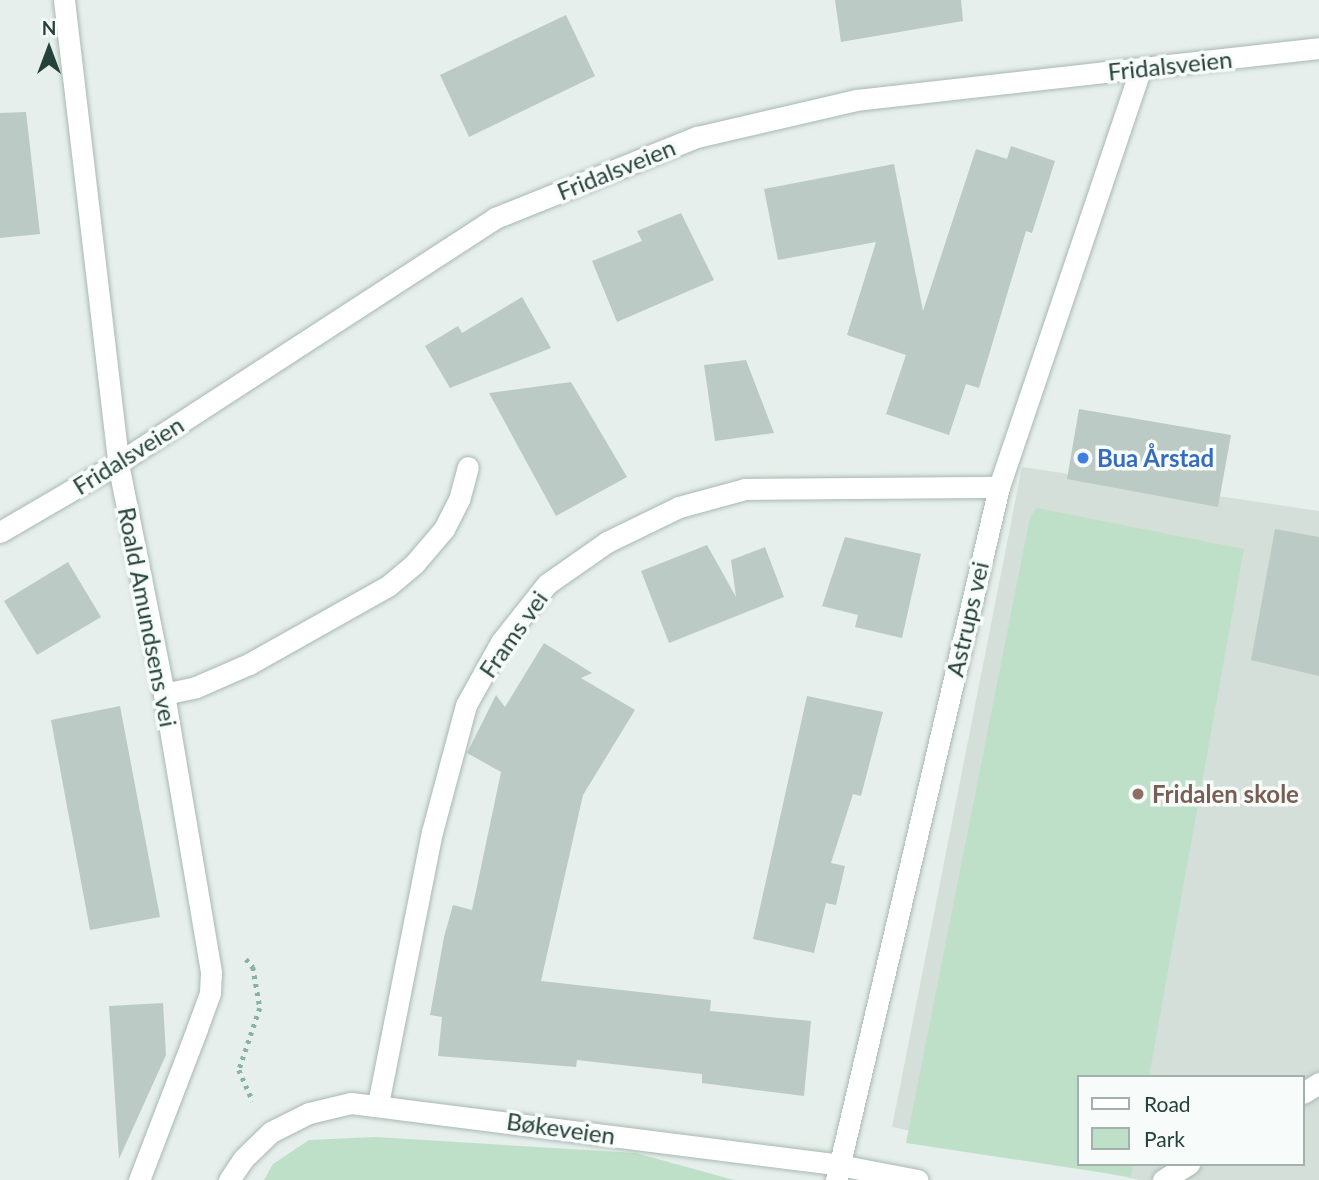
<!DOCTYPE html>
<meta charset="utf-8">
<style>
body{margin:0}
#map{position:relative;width:1319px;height:1180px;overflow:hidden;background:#e6efeb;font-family:Lato,sans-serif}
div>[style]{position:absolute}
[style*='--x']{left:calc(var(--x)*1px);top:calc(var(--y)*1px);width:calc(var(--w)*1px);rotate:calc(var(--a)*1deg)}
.built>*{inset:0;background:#d4dfda}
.green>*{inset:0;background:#bfe0c8}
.building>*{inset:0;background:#bbcac4}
.path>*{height:4.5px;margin-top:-2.25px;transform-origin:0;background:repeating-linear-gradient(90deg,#86b3a5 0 3.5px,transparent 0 8.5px)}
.roads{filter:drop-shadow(0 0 2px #a8b8b2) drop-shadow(0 0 2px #a8b8b2)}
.lane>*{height:21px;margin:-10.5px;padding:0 10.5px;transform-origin:10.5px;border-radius:10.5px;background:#fff}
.street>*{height:21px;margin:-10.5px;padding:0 10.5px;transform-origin:10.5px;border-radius:10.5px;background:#fff}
.secondary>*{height:21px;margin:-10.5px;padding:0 10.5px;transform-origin:10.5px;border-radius:10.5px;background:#fff}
.dots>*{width:19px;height:19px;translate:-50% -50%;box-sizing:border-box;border:4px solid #f7fbf9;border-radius:50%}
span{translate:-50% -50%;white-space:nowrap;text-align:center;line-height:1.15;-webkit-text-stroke:7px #f7fbf9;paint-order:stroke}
.street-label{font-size:24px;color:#24423a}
.shop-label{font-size:24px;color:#366cbe;font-weight:700}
.left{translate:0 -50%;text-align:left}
.education-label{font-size:24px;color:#785e54;font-weight:700}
.legend{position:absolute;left:1077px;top:1075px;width:228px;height:91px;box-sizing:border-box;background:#f7fbf9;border:2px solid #a3b1ad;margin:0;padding:9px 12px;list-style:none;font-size:21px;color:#24423a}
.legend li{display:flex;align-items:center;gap:14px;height:35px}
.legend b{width:35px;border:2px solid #a3b1ad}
.north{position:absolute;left:14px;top:14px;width:70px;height:70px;-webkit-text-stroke:5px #f7fbf9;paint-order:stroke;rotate:0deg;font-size:19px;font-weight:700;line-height:28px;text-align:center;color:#24423a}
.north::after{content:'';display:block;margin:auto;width:24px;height:32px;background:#24423a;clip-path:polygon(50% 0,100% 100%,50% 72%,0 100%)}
</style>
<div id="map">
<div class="built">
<div style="clip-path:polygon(evenodd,1022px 467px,1319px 511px,1319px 1180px,1139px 1180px,892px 1127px,1022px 467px,1079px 1077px,1303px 1077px,1303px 1164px,1079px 1164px,1079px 1077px)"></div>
</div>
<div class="green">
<div style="clip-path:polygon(1037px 508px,1244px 549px,1149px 1077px,1079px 1077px,1079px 1164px,1133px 1164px,1131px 1177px,906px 1143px,1030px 517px)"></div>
<div style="clip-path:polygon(375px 1137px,636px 1153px,734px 1180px,264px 1180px,273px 1164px,309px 1140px)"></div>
</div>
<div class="building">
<div style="clip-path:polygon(835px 0,961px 0,963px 21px,841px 42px)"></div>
<div style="clip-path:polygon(566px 15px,595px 76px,469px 137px,440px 75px)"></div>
<div style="clip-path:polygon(26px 112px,40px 234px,0 238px,0 113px)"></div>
<div style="clip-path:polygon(1011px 146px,1055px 161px,1032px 233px,1026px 231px,979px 388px,966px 384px,949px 435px,886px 414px,906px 355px,847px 335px,876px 242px,778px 260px,764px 189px,894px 164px,923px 311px,976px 149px,1007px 159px)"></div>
<div style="clip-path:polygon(681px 213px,714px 280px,617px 322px,592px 261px,642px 241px,637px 231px)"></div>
<div style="clip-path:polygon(522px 297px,551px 348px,450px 388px,425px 346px,458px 326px,462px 333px)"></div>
<div style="clip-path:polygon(746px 360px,774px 433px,715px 441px,704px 365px)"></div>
<div style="clip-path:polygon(571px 382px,627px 477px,556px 516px,489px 393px)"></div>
<div style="clip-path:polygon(1079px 409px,1231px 435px,1218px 507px,1067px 479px)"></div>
<div style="clip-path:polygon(1275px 529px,1319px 537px,1319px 676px,1251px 660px)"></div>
<div style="clip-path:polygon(845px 537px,921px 554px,902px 638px,855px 627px,858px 615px,822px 606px)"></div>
<div style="clip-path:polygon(707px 545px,736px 597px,731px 560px,765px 547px,784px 597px,669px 643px,641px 571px)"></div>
<div style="clip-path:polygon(68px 562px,101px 617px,37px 655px,4px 601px)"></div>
<div style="clip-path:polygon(544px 643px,592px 673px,581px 678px,635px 710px,583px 795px,541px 981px,711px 1000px,710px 1011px,811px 1021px,804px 1096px,702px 1083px,702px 1074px,577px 1060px,576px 1067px,438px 1056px,442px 1017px,430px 1015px,444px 937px,453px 905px,472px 910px,501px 772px,467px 753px,496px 695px,505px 707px)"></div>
<div style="clip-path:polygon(807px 696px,883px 712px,861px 796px,853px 794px,831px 863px,845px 866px,836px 905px,826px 903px,814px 953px,753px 939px)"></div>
<div style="clip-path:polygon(120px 706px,160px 917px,90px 930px,51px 720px)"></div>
<div style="clip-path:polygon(163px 1003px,166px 1055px,119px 1159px,109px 1006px)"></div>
</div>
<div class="path">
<div style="--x:246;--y:959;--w:11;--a:49"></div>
<div style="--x:253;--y:967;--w:42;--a:80.3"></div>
<div style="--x:260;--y:1008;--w:65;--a:108.7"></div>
<div style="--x:239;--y:1070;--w:34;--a:66"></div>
</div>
<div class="roads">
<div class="lane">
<div style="--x:164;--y:694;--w:33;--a:-12"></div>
<div style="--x:196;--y:687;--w:58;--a:-23.5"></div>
<div style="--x:249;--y:664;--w:159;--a:-29.3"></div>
<div style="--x:388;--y:586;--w:35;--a:-40"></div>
<div style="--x:415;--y:563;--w:45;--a:-49.5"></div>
<div style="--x:444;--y:529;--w:33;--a:-63"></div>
<div style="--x:459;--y:500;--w:34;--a:-75"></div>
<div style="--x:1303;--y:1093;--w:19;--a:-32"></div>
<div style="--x:1163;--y:1180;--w:31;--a:-32"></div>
</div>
<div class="street">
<div style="--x:64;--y:0;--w:466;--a:83.3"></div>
<div style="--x:118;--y:463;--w:236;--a:78.7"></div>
<div style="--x:164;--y:694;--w:283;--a:80.4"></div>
<div style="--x:211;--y:973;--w:20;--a:93"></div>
<div style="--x:210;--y:993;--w:38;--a:110"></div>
<div style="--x:197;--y:1029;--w:162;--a:111"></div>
<div style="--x:378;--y:1104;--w:277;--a:-78.8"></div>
<div style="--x:432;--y:832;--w:131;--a:-75"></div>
<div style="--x:466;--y:705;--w:72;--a:-60.9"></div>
<div style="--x:501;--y:642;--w:74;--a:-51.6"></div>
<div style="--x:547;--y:584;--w:73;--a:-35"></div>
<div style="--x:607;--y:542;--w:80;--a:-25.9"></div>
<div style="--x:679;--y:507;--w:68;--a:-15.3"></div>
<div style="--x:745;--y:489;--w:254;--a:-0.5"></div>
<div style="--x:229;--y:1180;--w:25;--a:-56"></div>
<div style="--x:243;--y:1159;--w:39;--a:-44"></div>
<div style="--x:271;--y:1132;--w:42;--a:-26.6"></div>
<div style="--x:309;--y:1113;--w:43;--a:-13.4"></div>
<div style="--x:351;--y:1103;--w:492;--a:7.2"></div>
<div style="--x:839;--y:1165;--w:80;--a:10.8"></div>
<div style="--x:836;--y:1180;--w:712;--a:-76.76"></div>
<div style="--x:999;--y:487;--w:440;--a:-71.3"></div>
</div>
<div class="secondary">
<div style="--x:0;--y:532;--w:137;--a:-30.3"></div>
<div style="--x:118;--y:463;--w:450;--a:-33"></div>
<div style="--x:495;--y:218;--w:218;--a:-21.9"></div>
<div style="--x:697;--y:137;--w:163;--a:-13.1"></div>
<div style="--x:856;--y:100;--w:466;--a:-6.4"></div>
</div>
</div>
<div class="dots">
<div style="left:1083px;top:458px;background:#3f7fe0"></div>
<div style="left:1138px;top:794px;background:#8d6e63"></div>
</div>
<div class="street-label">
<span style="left:1170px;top:65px;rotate:-6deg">Fridalsveien</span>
<span style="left:616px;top:169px;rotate:-22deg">Fridalsveien</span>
<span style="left:128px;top:455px;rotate:-32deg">Fridalsveien</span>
<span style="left:148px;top:617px;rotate:79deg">Roald Amundsens vei</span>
<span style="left:967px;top:619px;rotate:-77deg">Astrups vei</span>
<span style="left:513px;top:634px;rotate:-55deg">Frams vei</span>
<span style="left:561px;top:1128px;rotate:8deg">Bøkeveien</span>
</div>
<div class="shop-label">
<span class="left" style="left:1097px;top:458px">Bua Årstad</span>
</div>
<div class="education-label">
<span class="left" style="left:1152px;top:794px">Fridalen skole</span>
</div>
<ul class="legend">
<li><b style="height:9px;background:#fff"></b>Road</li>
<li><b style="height:19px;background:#bfe0c8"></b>Park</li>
</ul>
<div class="north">N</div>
</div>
